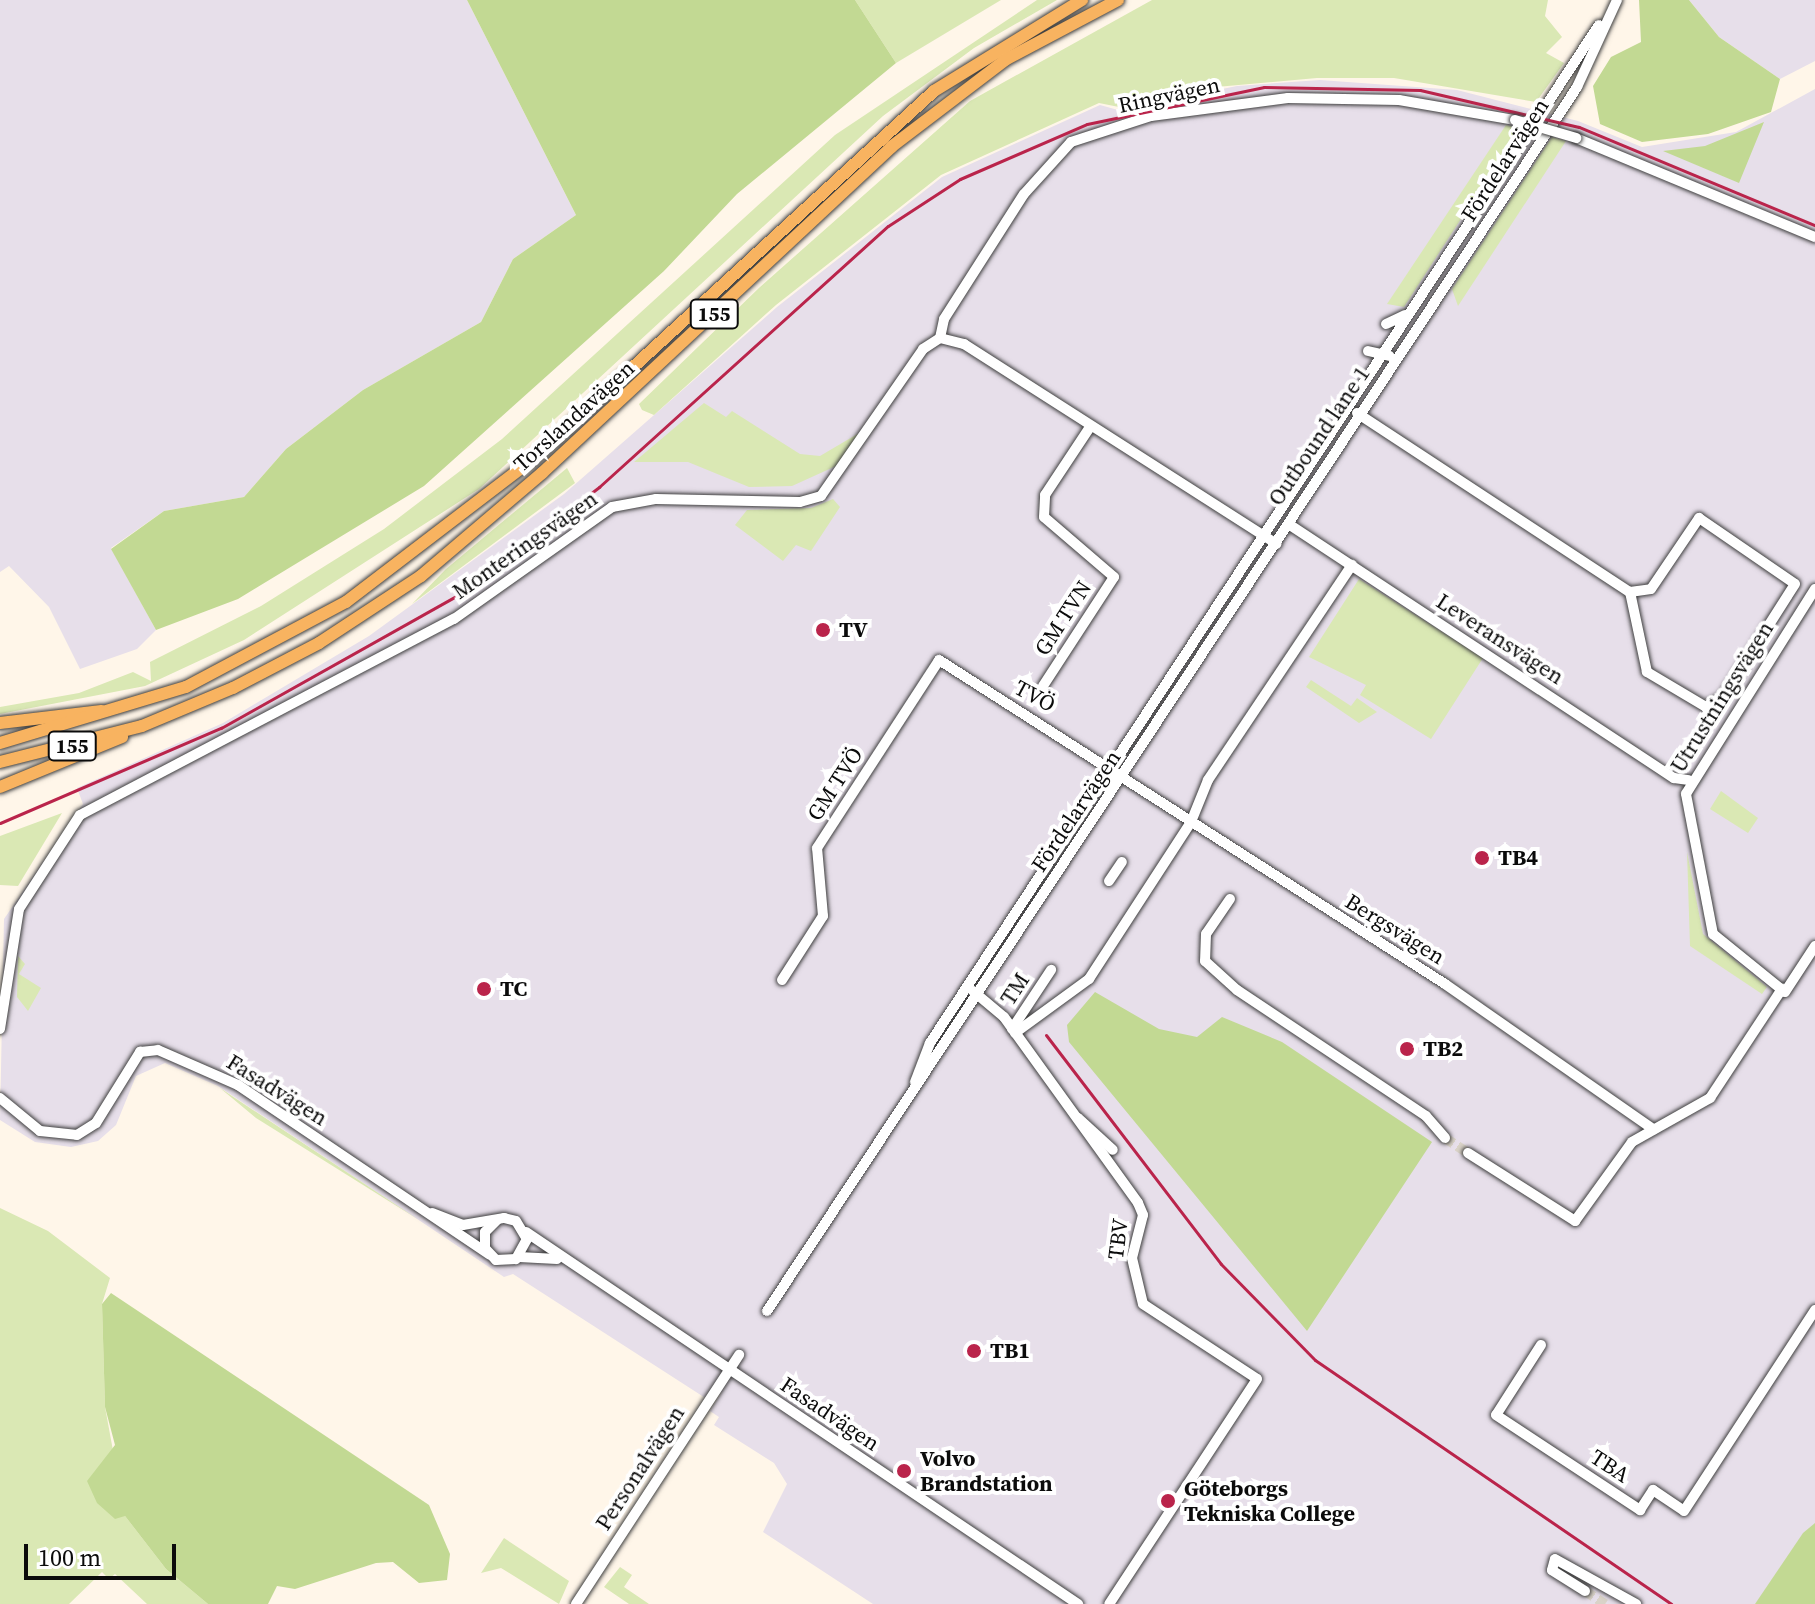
<!DOCTYPE html>
<meta charset="utf-8">
<style>
body{margin:0}
#map{position:relative;width:1815px;height:1604px;overflow:hidden;background:#fff6e9;font-family:"Source Serif 4",serif}
div>[style]{position:absolute}
[style*='--x']{left:calc(var(--x)*1px);top:calc(var(--y)*1px);width:calc(var(--w)*1px);rotate:calc(var(--a)*1deg)}
.industrial>*{inset:0;background:#e7dfea}
.green>*{inset:0;background:#dae8b4}
.forest>*{inset:0;background:#c2d993}
.minor-tunnel>*{height:10px;margin-top:-5px;transform-origin:0;background:repeating-linear-gradient(90deg,#dad3c8 0 10px,transparent 0 15px)}
.roads{filter:drop-shadow(0 0 2px #3e3e3e) drop-shadow(0 0 2px #3e3e3e)}
.minor>*{height:10px;margin:-5px;padding:0 5px;transform-origin:5px;border-radius:5px;background:#fff}
.major>*{height:12px;margin:-6px;padding:0 6px;transform-origin:6px;border-radius:6px;background:#f8b360}
.rail>*{height:3px;margin:-1.5px;padding:0 1.5px;transform-origin:1.5px;border-radius:1.5px;background:#ba244b}
.bridges{filter:drop-shadow(0 0 2px #3e3e3e) drop-shadow(0 0 2px #3e3e3e)}
.minor-bridge>*{height:10px;margin:-5px;padding:0 5px;transform-origin:5px;border-radius:5px;background:#fff}
.dots>*{width:22px;height:22px;translate:-50% -50%;box-sizing:border-box;border:4px solid #fff;border-radius:50%}
span{translate:-50% -50%;white-space:nowrap;text-align:center;line-height:1.15;-webkit-text-stroke:8px #fff;paint-order:stroke}
.shield-label span{padding:2px 6px;background:#fff;border:2px solid;border-radius:6px;-webkit-text-stroke-width:0}
.shield-label{font-size:20px;color:#0b0b0b;font-weight:700}
.street-label{font-size:22px;color:#0b0b0b}
.poi-label{font-size:22px;color:#0b0b0b;font-weight:700}
.left{translate:0 -50%;text-align:left}
.scale{position:absolute;left:24px;top:1544px;width:152px;height:36px;box-sizing:border-box;border:4px solid #0b0b0b;border-top:0;padding-left:10px;font-size:24px;line-height:28px;white-space:nowrap;color:#0b0b0b;-webkit-text-stroke:6px #fff;paint-order:stroke}
</style>
<div id="map">
<div class="industrial">
<div style="clip-path:polygon(0 0,467px 0,576px 215px,513px 259px,481px 322px,363px 390px,286px 449px,244px 497px,164px 511px,111px 548px,156px 630px,137px 649px,80px 669px,49px 607px,9px 566px,0 572px)"></div>
<div style="clip-path:polygon(1689px 0,1815px 0,1815px 61px,1780px 79px,1719px 37px)"></div>
<div style="clip-path:polygon(1320px 80px,1457px 90px,1578px 121px,1642px 147px,1736px 132px,1815px 89px,1815px 1604px,873px 1604px,763px 1532px,787px 1484px,774px 1463px,714px 1425px,719px 1417px,710px 1411px,722px 1392px,710px 1401px,513px 1274px,504px 1277px,218px 1086px,165px 1063px,136px 1076px,116px 1125px,98px 1141px,71px 1147px,35px 1142px,0 1120px,4px 919px,83px 804px,77px 788px,223px 723px,369px 636px,564px 494px,777px 307px,942px 177px,1100px 105px,1118px 110px,1237px 86px)"></div>
</div>
<div class="green">
<div style="clip-path:polygon(855px 0,1001px 0,896px 63px)"></div>
<div style="clip-path:polygon(1037px 0,1057px 0,974px 48px,883px 116px,479px 489px,244px 640px,145px 686px,0 714px,0 707px,79px 693px,133px 672px,151px 681px,150px 662px,261px 606px,384px 529px,502px 439px,835px 135px)"></div>
<div style="clip-path:polygon(1152px 0,1548px 0,1545px 16px,1562px 37px,1546px 53px,1564px 63px,1536px 102px,1394px 78px,1317px 78px,1183px 90px,1119px 107px,1099px 103px,941px 175px,776px 305px,654px 415px,642px 410px,639px 404px,760px 287px,970px 101px)"></div>
<div style="clip-path:polygon(1506px 125px,1520px 128px,1404px 307px,1387px 304px)"></div>
<div style="clip-path:polygon(1552px 137px,1566px 141px,1458px 306px,1452px 289px)"></div>
<div style="clip-path:polygon(704px 403px,726px 417px,732px 411px,800px 454px,820px 456px,859px 433px,836px 466px,792px 486px,749px 487px,688px 462px,634px 462px)"></div>
<div style="clip-path:polygon(567px 468px,575px 483px,412px 604px,446px 569px)"></div>
<div style="clip-path:polygon(833px 499px,840px 507px,811px 551px,796px 545px,783px 561px,735px 525px,747px 510px,811px 508px)"></div>
<div style="clip-path:polygon(1359px 579px,1483px 658px,1431px 739px,1360px 695px,1366px 685px,1309px 657px)"></div>
<div style="clip-path:polygon(1311px 680px,1351px 706px,1357px 698px,1377px 712px,1359px 723px,1306px 687px)"></div>
<div style="clip-path:polygon(1721px 791px,1758px 818px,1748px 833px,1710px 809px)"></div>
<div style="clip-path:polygon(62px 813px,18px 886px,0 885px,0 836px)"></div>
<div style="clip-path:polygon(1687px 852px,1703px 934px,1767px 987px,1762px 994px,1690px 946px)"></div>
<div style="clip-path:polygon(18px 956px,25px 964px,19px 974px,41px 988px,28px 1011px,17px 997px)"></div>
<div style="clip-path:polygon(220px 1088px,327px 1159px,419px 1220px,256px 1118px)"></div>
<div style="clip-path:polygon(0 1208px,48px 1231px,110px 1278px,102px 1304px,105px 1407px,125px 1516px,166px 1569px,208px 1604px,147px 1604px,115px 1574px,109px 1579px,102px 1572px,69px 1604px,0 1604px)"></div>
<div style="clip-path:polygon(504px 1538px,569px 1581px,559px 1604px,501px 1568px,481px 1573px)"></div>
<div style="clip-path:polygon(620px 1567px,632px 1575px,624px 1587px,649px 1604px,629px 1604px,604px 1587px)"></div>
</div>
<div class="forest">
<div style="clip-path:polygon(467px 0,855px 0,896px 63px,737px 194px,664px 271px,424px 486px,238px 599px,156px 630px,111px 549px,164px 511px,244px 497px,286px 449px,363px 390px,481px 322px,513px 259px,576px 215px)"></div>
<div style="clip-path:polygon(1639px 0,1689px 0,1719px 37px,1780px 79px,1771px 112px,1708px 134px,1642px 142px,1600px 124px,1593px 86px,1611px 57px,1641px 42px)"></div>
<div style="clip-path:polygon(1764px 122px,1739px 183px,1663px 151px,1705px 146px)"></div>
<div style="clip-path:polygon(1095px 992px,1159px 1029px,1197px 1037px,1222px 1017px,1282px 1042px,1432px 1142px,1307px 1331px,1069px 1042px,1067px 1025px)"></div>
<div style="clip-path:polygon(111px 1293px,429px 1505px,450px 1554px,447px 1580px,419px 1583px,393px 1562px,376px 1563px,295px 1589px,277px 1586px,268px 1604px,208px 1604px,166px 1569px,125px 1516px,115px 1519px,97px 1503px,87px 1481px,115px 1445px,105px 1407px,102px 1304px)"></div>
<div style="clip-path:polygon(1815px 1523px,1815px 1604px,1755px 1604px,1803px 1533px)"></div>
</div>
<div class="minor-tunnel">
<div style="--x:1445;--y:1138;--w:27;--a:33"></div>
<div style="--x:1585;--y:1591;--w:24;--a:33"></div>
</div>
<div class="roads">
<div class="minor">
<div style="--x:1576;--y:138;--w:259;--a:22.5"></div>
<div style="--x:1386;--y:324;--w:21;--a:-25"></div>
<div style="--x:940;--y:338;--w:19;--a:-78"></div>
<div style="--x:944;--y:319;--w:148;--a:-57.4"></div>
<div style="--x:1024;--y:194;--w:70;--a:-47.9"></div>
<div style="--x:1071;--y:142;--w:84;--a:-18"></div>
<div style="--x:1151;--y:116;--w:138;--a:-7.5"></div>
<div style="--x:1288;--y:98;--w:111;--a:1"></div>
<div style="--x:1399;--y:100;--w:118;--a:9.8"></div>
<div style="--x:1368;--y:351;--w:22;--a:13"></div>
<div style="--x:1357;--y:413;--w:326;--a:33.3"></div>
<div style="--x:1630;--y:592;--w:21;--a:-8"></div>
<div style="--x:1651;--y:589;--w:86;--a:-55.9"></div>
<div style="--x:1699;--y:518;--w:116;--a:34.5"></div>
<div style="--x:1795;--y:584;--w:134;--a:122.5"></div>
<div style="--x:1723;--y:697;--w:20;--a:150"></div>
<div style="--x:1706;--y:707;--w:69;--a:-149.3"></div>
<div style="--x:1647;--y:672;--w:82;--a:-102"></div>
<div style="--x:1290;--y:525;--w:460;--a:33.4"></div>
<div style="--x:1674;--y:778;--w:15;--a:8"></div>
<div style="--x:1815;--y:589;--w:242;--a:122.2"></div>
<div style="--x:1686;--y:794;--w:143;--a:79.1"></div>
<div style="--x:1713;--y:934;--w:92;--a:38.9"></div>
<div style="--x:1785;--y:992;--w:55;--a:-56.9"></div>
<div style="--x:1043;--y:686;--w:130;--a:-56.9"></div>
<div style="--x:1114;--y:577;--w:92;--a:-139.4"></div>
<div style="--x:1044;--y:517;--w:22;--a:-87"></div>
<div style="--x:1045;--y:495;--w:82;--a:-56.5"></div>
<div style="--x:1109;--y:881;--w:23;--a:-56"></div>
<div style="--x:1230;--y:899;--w:42;--a:124.4"></div>
<div style="--x:1206;--y:934;--w:27;--a:92"></div>
<div style="--x:1205;--y:961;--w:43;--a:42.2"></div>
<div style="--x:1237;--y:990;--w:227;--a:33.7"></div>
<div style="--x:1426;--y:1116;--w:29;--a:49"></div>
<div style="--x:782;--y:980;--w:76;--a:-57.4"></div>
<div style="--x:823;--y:916;--w:68;--a:-95"></div>
<div style="--x:817;--y:848;--w:224;--a:-57"></div>
<div style="--x:939;--y:660;--w:601;--a:32.63"></div>
<div style="--x:1445;--y:984;--w:254;--a:34.9"></div>
<div style="--x:973;--y:991;--w:40;--a:40"></div>
<div style="--x:1004;--y:1017;--w:229;--a:54.2"></div>
<div style="--x:1138;--y:1203;--w:13;--a:67"></div>
<div style="--x:1143;--y:1215;--w:44;--a:104.3"></div>
<div style="--x:1132;--y:1258;--w:47;--a:76.6"></div>
<div style="--x:1143;--y:1304;--w:136;--a:33.3"></div>
<div style="--x:1257;--y:1379;--w:269;--a:123.3"></div>
<div style="--x:0;--y:1029;--w:121;--a:-81"></div>
<div style="--x:19;--y:909;--w:112;--a:-57"></div>
<div style="--x:80;--y:815;--w:422;--a:-27.7"></div>
<div style="--x:454;--y:619;--w:194;--a:-35.3"></div>
<div style="--x:612;--y:507;--w:45;--a:-10.3"></div>
<div style="--x:656;--y:499;--w:144;--a:1.2"></div>
<div style="--x:800;--y:502;--w:22;--a:-16"></div>
<div style="--x:821;--y:496;--w:179;--a:-55.2"></div>
<div style="--x:923;--y:349;--w:20;--a:-33"></div>
<div style="--x:940;--y:338;--w:25;--a:14"></div>
<div style="--x:964;--y:344;--w:371;--a:32.6"></div>
<div style="--x:1012;--y:1029;--w:71;--a:-56.5"></div>
<div style="--x:1015;--y:1033;--w:92;--a:-36.1"></div>
<div style="--x:1089;--y:979;--w:187;--a:-57"></div>
<div style="--x:1191;--y:822;--w:45;--a:-68"></div>
<div style="--x:1208;--y:780;--w:259;--a:-56.2"></div>
<div style="--x:915;--y:1082;--w:42;--a:-69"></div>
<div style="--x:930;--y:1043;--w:1218;--a:-56.69"></div>
<div style="--x:0;--y:1098;--w:52;--a:39.5"></div>
<div style="--x:40;--y:1131;--w:37;--a:6"></div>
<div style="--x:77;--y:1135;--w:22;--a:-32"></div>
<div style="--x:96;--y:1123;--w:84;--a:-58.2"></div>
<div style="--x:140;--y:1052;--w:18;--a:-6"></div>
<div style="--x:158;--y:1050;--w:87;--a:23.6"></div>
<div style="--x:238;--y:1085;--w:303;--a:34"></div>
<div style="--x:1078;--y:1118;--w:47;--a:42.4"></div>
<div style="--x:1468;--y:1153;--w:127;--a:32.4"></div>
<div style="--x:1575;--y:1221;--w:97;--a:-54.2"></div>
<div style="--x:1632;--y:1142;--w:90;--a:-29.4"></div>
<div style="--x:1710;--y:1098;--w:131;--a:-56.6"></div>
<div style="--x:432;--y:1213;--w:33;--a:21"></div>
<div style="--x:463;--y:1225;--w:42;--a:-9.7"></div>
<div style="--x:504;--y:1218;--w:12;--a:14"></div>
<div style="--x:516;--y:1221;--w:21;--a:59"></div>
<div style="--x:527;--y:1239;--w:23;--a:119"></div>
<div style="--x:516;--y:1259;--w:20;--a:177"></div>
<div style="--x:496;--y:1260;--w:16;--a:-133"></div>
<div style="--x:485;--y:1248;--w:16;--a:-90"></div>
<div style="--x:485;--y:1232;--w:17;--a:-45"></div>
<div style="--x:526;--y:1232;--w:666;--a:33.98"></div>
<div style="--x:519;--y:1257;--w:38;--a:3"></div>
<div style="--x:767;--y:1311;--w:1468;--a:-56.5"></div>
<div style="--x:1577;--y:87;--w:96;--a:-65.3"></div>
<div style="--x:1541;--y:1345;--w:83;--a:122.7"></div>
<div style="--x:1496;--y:1415;--w:173;--a:33.4"></div>
<div style="--x:1640;--y:1510;--w:24;--a:-57"></div>
<div style="--x:1653;--y:1490;--w:37;--a:34"></div>
<div style="--x:1684;--y:1511;--w:240;--a:-56.9"></div>
<div style="--x:1585;--y:1591;--w:39;--a:-148"></div>
<div style="--x:1552;--y:1570;--w:11;--a:-75"></div>
<div style="--x:1555;--y:1559;--w:93;--a:29.1"></div>
<div style="--x:576;--y:1604;--w:298;--a:-56.8"></div>
</div>
<div class="major">
<div style="--x:0;--y:723;--w:102;--a:-6.8"></div>
<div style="--x:0;--y:743;--w:194;--a:-16.8"></div>
<div style="--x:186;--y:687;--w:181;--a:-28"></div>
<div style="--x:346;--y:602;--w:235;--a:-37.4"></div>
<div style="--x:533;--y:459;--w:544;--a:-42.54"></div>
<div style="--x:934;--y:91;--w:174;--a:-31.6"></div>
<div style="--x:0;--y:762;--w:146;--a:-14.2"></div>
<div style="--x:142;--y:726;--w:99;--a:-22.7"></div>
<div style="--x:233;--y:688;--w:97;--a:-27.6"></div>
<div style="--x:319;--y:643;--w:122;--a:-33.3"></div>
<div style="--x:421;--y:576;--w:159;--a:-40.4"></div>
<div style="--x:542;--y:473;--w:478;--a:-43"></div>
<div style="--x:891;--y:147;--w:143;--a:-37.3"></div>
<div style="--x:1005;--y:60;--w:128;--a:-28"></div>
<div style="--x:0;--y:787;--w:132;--a:-22.3"></div>
</div>
</div>
<div class="rail">
<div style="--x:0;--y:823;--w:241;--a:-23.3"></div>
<div style="--x:221;--y:728;--w:270;--a:-29.3"></div>
<div style="--x:456;--y:596;--w:180;--a:-37.3"></div>
<div style="--x:599;--y:487;--w:389;--a:-42.1"></div>
<div style="--x:888;--y:226;--w:86;--a:-33.1"></div>
<div style="--x:960;--y:179;--w:138;--a:-23.4"></div>
<div style="--x:1087;--y:124;--w:181;--a:-11.8"></div>
<div style="--x:1264;--y:87;--w:156;--a:1.1"></div>
<div style="--x:1420;--y:90;--w:163;--a:13.1"></div>
<div style="--x:1579;--y:127;--w:256;--a:22.6"></div>
<div style="--x:1046;--y:1035;--w:288;--a:52.6"></div>
<div style="--x:1221;--y:1264;--w:134;--a:45.6"></div>
<div style="--x:1315;--y:1360;--w:432;--a:34.4"></div>
</div>
<div class="bridges">
<div class="minor-bridge">
<div style="--x:1515;--y:120;--w:64;--a:16.4"></div>
</div>
</div>
<div class="dots">
<div style="left:823px;top:630px;background:#ba244b"></div>
<div style="left:1482px;top:858px;background:#ba244b"></div>
<div style="left:484px;top:989px;background:#ba244b"></div>
<div style="left:1407px;top:1049px;background:#ba244b"></div>
<div style="left:974px;top:1351px;background:#ba244b"></div>
<div style="left:904px;top:1471px;background:#ba244b"></div>
<div style="left:1168px;top:1501px;background:#ba244b"></div>
</div>
<div class="shield-label">
<span style="left:714px;top:314px">155</span>
<span style="left:72px;top:746px">155</span>
</div>
<div class="street-label">
<span style="left:1169px;top:95px;rotate:-12deg">Ringvägen</span>
<span style="left:1505px;top:160px;rotate:-57deg">Fördelarvägen</span>
<span style="left:574px;top:416px;rotate:-42deg">Torslandavägen</span>
<span style="left:1319px;top:436px;rotate:-56deg">Outbound lane 1</span>
<span style="left:525px;top:545px;rotate:-35deg">Monteringsvägen</span>
<span style="left:1063px;top:618px;rotate:-57deg">GM TVN</span>
<span style="left:1500px;top:639px;rotate:33deg">Leveransvägen</span>
<span style="left:1035px;top:696px;rotate:28deg">TVÖ</span>
<span style="left:1722px;top:697px;rotate:-58deg">Utrustningsvägen</span>
<span style="left:835px;top:784px;rotate:-57deg">GM TVÖ</span>
<span style="left:1076px;top:811px;rotate:-56deg">Fördelarvägen</span>
<span style="left:1395px;top:929px;rotate:32deg">Bergsvägen</span>
<span style="left:1015px;top:989px;rotate:-57deg">TM</span>
<span style="left:277px;top:1090px;rotate:32deg">Fasadvägen</span>
<span style="left:1118px;top:1239px;rotate:-83deg">TBV</span>
<span style="left:830px;top:1414px;rotate:34deg">Fasadvägen</span>
<span style="left:1610px;top:1466px;rotate:33deg">TBA</span>
<span style="left:640px;top:1468px;rotate:-57deg">Personalvägen</span>
</div>
<div class="poi-label">
<span class="left" style="left:839px;top:630px">TV</span>
<span class="left" style="left:1498px;top:858px">TB4</span>
<span class="left" style="left:500px;top:989px">TC</span>
<span class="left" style="left:1423px;top:1049px">TB2</span>
<span class="left" style="left:990px;top:1351px">TB1</span>
<span class="left" style="left:920px;top:1471px">Volvo<br>Brandstation</span>
<span class="left" style="left:1184px;top:1501px">Göteborgs<br>Tekniska College</span>
</div>
<div class="scale">100 m</div>
</div>
